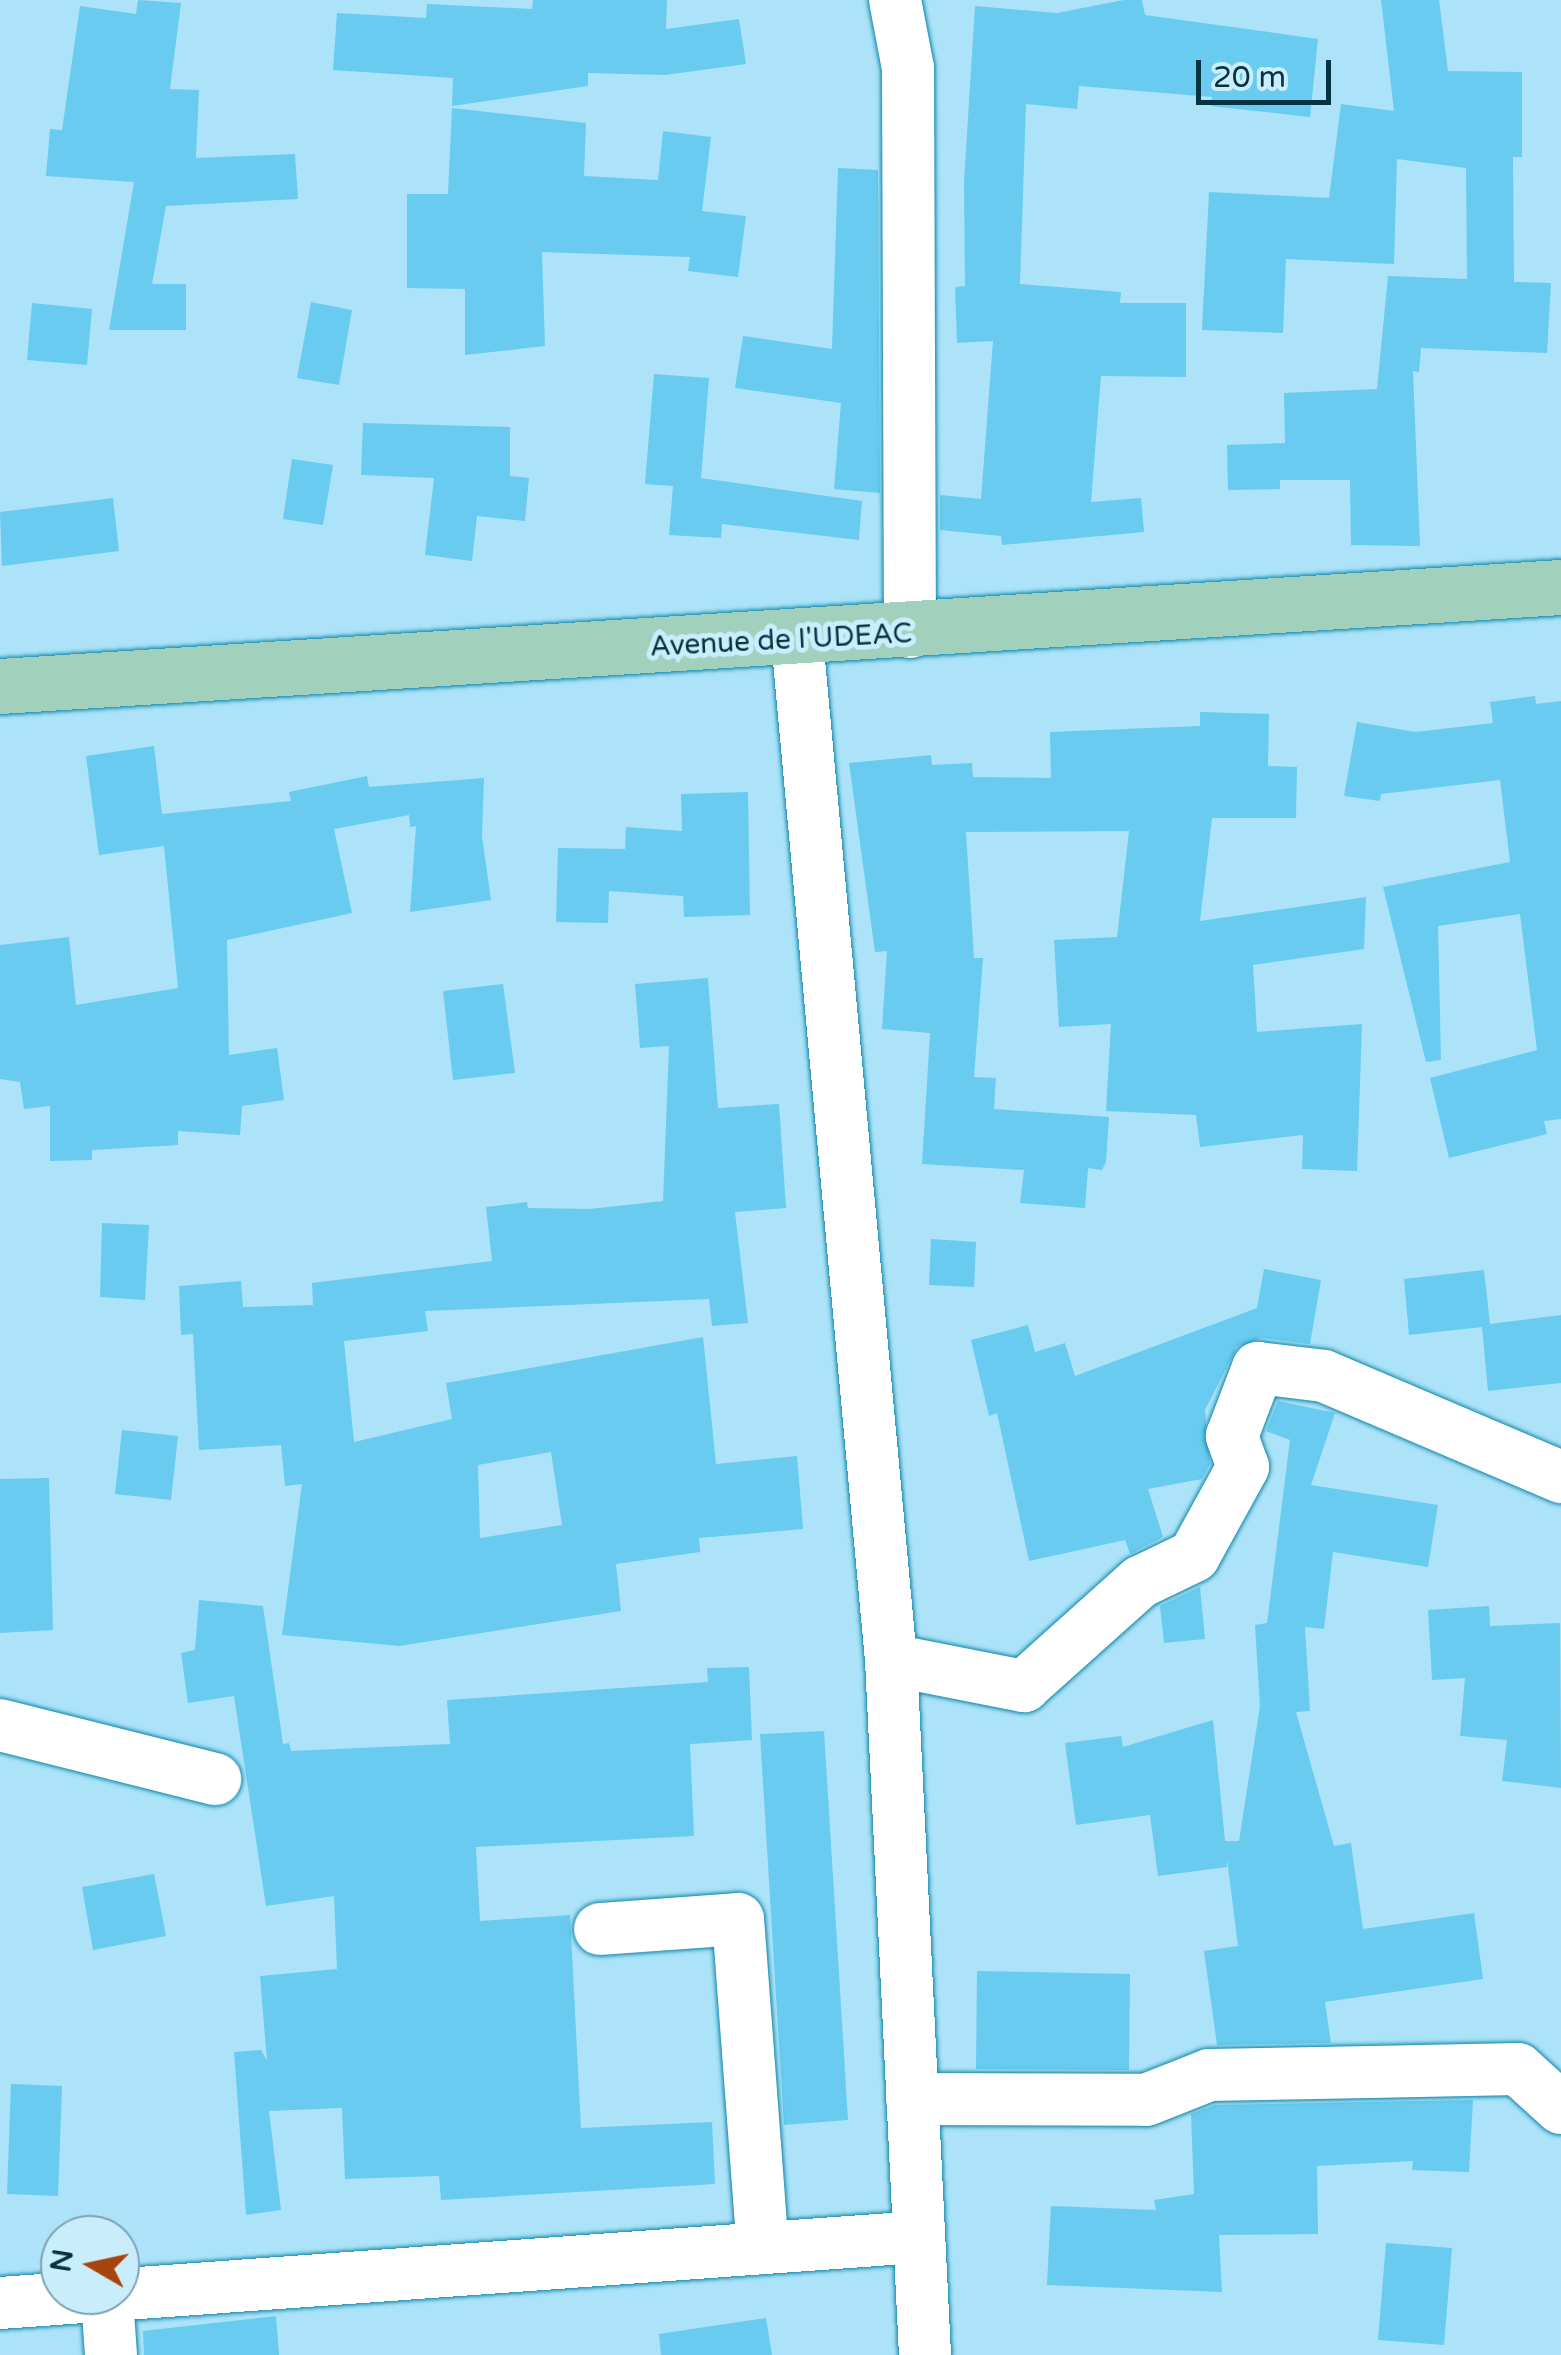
<!DOCTYPE html>
<style>
body{margin:0}
#map{position:relative;width:1561px;height:2355px;overflow:hidden;background:#ace3f9;font-family:"Varela Round",sans-serif}
div>[style]{position:absolute}
[style*='--x']{left:calc(var(--x)*1px);top:calc(var(--y)*1px);width:calc(var(--w)*1px);rotate:calc(var(--a)*1deg)}
.building>*{inset:0;background:#68cbef}
.roads{filter:drop-shadow(0 0 2px #0d86a8) drop-shadow(0 0 2px #0d86a8)}
.minor>*{height:52px;margin:-26px;padding:0 26px;transform-origin:26px;border-radius:26px;background:#fff}
.major>*{height:55px;margin:-27.5px;padding:0 27.5px;transform-origin:27.5px;border-radius:27.5px;background:#a1d0bc}
span{translate:-50% -50%;white-space:nowrap;text-align:center;line-height:1.15;-webkit-text-stroke:10px #caedfc;paint-order:stroke}
.street-label{font-size:28px;color:#053341}
.north{position:absolute;left:40px;top:2215px;width:100px;height:100px;box-sizing:border-box;background:#caedfc;border:2px solid #7ba3b1;border-radius:50%;rotate:279deg;font-size:28px;font-weight:700;line-height:40px;text-align:center;color:#053341}
.north::after{content:'';display:block;margin:auto;width:35px;height:45px;background:#a8450a;clip-path:polygon(50% 0,100% 100%,50% 72%,0 100%)}
.scale{position:absolute;left:1196px;top:60px;width:135px;height:45px;box-sizing:border-box;border:5px solid #053341;border-top:0;padding-left:12px;font-size:30px;line-height:35px;white-space:nowrap;color:#053341;-webkit-text-stroke:8px #caedfc;paint-order:stroke}
</style>
<div id="map">
<div class="building">
<div style="clip-path:polygon(138px 0,181px 3px,170px 89px,199px 90px,196px 158px,295px 154px,298px 199px,166px 206px,152px 284px,186px 284px,186px 330px,109px 330px,134px 182px,46px 176px,50px 129px,62px 130px,80px 6px,136px 14px)"></div>
<div style="clip-path:polygon(533px 0,667px 0,666px 29px,739px 19px,746px 64px,665px 75px,588px 73px,588px 86px,452px 106px,453px 78px,333px 70px,337px 13px,426px 18px,427px 4px,532px 9px)"></div>
<div style="clip-path:polygon(1124px 0,1142px 0,1145px 15px,1318px 39px,1310px 117px,1211px 106px,1212px 97px,1079px 86px,1077px 109px,1026px 104px,1020px 284px,1121px 292px,1120px 303px,1186px 303px,1186px 377px,1101px 376px,1091px 502px,1141px 498px,1144px 532px,1002px 545px,1001px 536px,940px 530px,940px 495px,981px 499px,993px 341px,957px 343px,955px 287px,965px 286px,964px 182px,975px 6px,1057px 13px)"></div>
<div style="clip-path:polygon(1381px 0,1439px 0,1448px 71px,1522px 72px,1522px 157px,1513px 157px,1514px 282px,1551px 283px,1547px 353px,1421px 348px,1419px 372px,1413px 371px,1420px 546px,1351px 545px,1350px 480px,1280px 480px,1280px 489px,1228px 490px,1227px 445px,1285px 443px,1284px 393px,1377px 389px,1388px 276px,1467px 279px,1466px 168px,1397px 159px,1394px 264px,1286px 259px,1283px 333px,1202px 330px,1209px 192px,1329px 198px,1341px 104px,1394px 111px)"></div>
<div style="clip-path:polygon(452px 108px,586px 123px,584px 176px,658px 180px,663px 131px,711px 137px,702px 211px,746px 216px,738px 277px,688px 271px,690px 257px,542px 252px,545px 346px,465px 355px,465px 289px,407px 288px,407px 194px,448px 194px)"></div>
<div style="clip-path:polygon(838px 168px,878px 170px,880px 493px,834px 489px,841px 403px,735px 388px,743px 336px,832px 349px)"></div>
<div style="clip-path:polygon(311px 302px,352px 310px,339px 385px,297px 378px)"></div>
<div style="clip-path:polygon(32px 303px,92px 309px,87px 365px,27px 360px)"></div>
<div style="clip-path:polygon(654px 374px,709px 378px,701px 478px,862px 501px,859px 540px,722px 524px,721px 538px,669px 535px,673px 486px,645px 484px)"></div>
<div style="clip-path:polygon(363px 423px,510px 427px,510px 476px,529px 478px,525px 521px,477px 516px,472px 561px,425px 555px,434px 478px,361px 475px)"></div>
<div style="clip-path:polygon(292px 459px,333px 465px,323px 525px,283px 519px)"></div>
<div style="clip-path:polygon(113px 498px,119px 551px,2px 566px,0 512px)"></div>
<div style="clip-path:polygon(1535px 696px,1536px 704px,1561px 701px,1561px 1119px,1544px 1121px,1547px 1134px,1449px 1158px,1430px 1078px,1537px 1050px,1520px 914px,1438px 926px,1441px 1060px,1426px 1062px,1383px 887px,1510px 862px,1500px 780px,1381px 794px,1380px 801px,1344px 796px,1357px 722px,1416px 732px,1493px 723px,1490px 702px)"></div>
<div style="clip-path:polygon(1200px 712px,1269px 714px,1268px 766px,1297px 767px,1296px 818px,1212px 818px,1200px 921px,1366px 897px,1364px 949px,1253px 965px,1257px 1032px,1362px 1024px,1357px 1171px,1302px 1169px,1303px 1135px,1200px 1147px,1196px 1115px,1106px 1111px,1111px 1024px,1059px 1027px,1054px 940px,1117px 937px,1129px 831px,966px 832px,974px 958px,983px 958px,974px 1077px,996px 1078px,994px 1109px,1109px 1117px,1106px 1162px,1102px 1170px,1088px 1168px,1085px 1208px,1020px 1203px,1024px 1170px,922px 1164px,930px 1033px,882px 1029px,887px 951px,875px 952px,849px 763px,931px 755px,932px 765px,972px 763px,973px 777px,1051px 778px,1050px 732px,1200px 726px)"></div>
<div style="clip-path:polygon(154px 746px,162px 814px,291px 801px,289px 792px,367px 776px,369px 787px,484px 778px,482px 836px,491px 900px,410px 912px,416px 826px,410px 827px,409px 815px,334px 829px,352px 913px,227px 940px,229px 1055px,277px 1048px,284px 1100px,242px 1106px,240px 1135px,178px 1131px,178px 1145px,92px 1150px,92px 1160px,50px 1161px,50px 1106px,24px 1109px,20px 1082px,0 1079px,0 945px,69px 937px,76px 1005px,178px 988px,164px 846px,99px 855px,86px 756px)"></div>
<div style="clip-path:polygon(748px 792px,750px 915px,684px 917px,683px 896px,609px 891px,608px 923px,556px 922px,558px 848px,625px 849px,626px 827px,682px 831px,681px 794px)"></div>
<div style="clip-path:polygon(evenodd,708px 978px,718px 1108px,779px 1104px,786px 1208px,735px 1212px,748px 1323px,712px 1326px,709px 1299px,425px 1311px,428px 1331px,344px 1341px,354px 1442px,452px 1419px,446px 1383px,703px 1337px,716px 1464px,797px 1456px,803px 1529px,699px 1538px,700px 1552px,616px 1564px,621px 1611px,399px 1646px,282px 1635px,302px 1484px,285px 1486px,281px 1445px,199px 1450px,193px 1334px,181px 1335px,179px 1286px,241px 1281px,243px 1307px,313px 1305px,312px 1283px,492px 1261px,486px 1207px,527px 1202px,528px 1208px,590px 1209px,663px 1201px,669px 1046px,640px 1048px,635px 984px,708px 978px,551px 1452px,562px 1525px,480px 1538px,478px 1465px,551px 1452px)"></div>
<div style="clip-path:polygon(503px 984px,515px 1073px,453px 1080px,443px 991px)"></div>
<div style="clip-path:polygon(102px 1223px,149px 1225px,145px 1300px,100px 1297px)"></div>
<div style="clip-path:polygon(931px 1239px,976px 1242px,974px 1287px,929px 1285px)"></div>
<div style="clip-path:polygon(1264px 1269px,1321px 1280px,1310px 1344px,1261px 1338px,1237px 1347px,1205px 1410px,1210px 1464px,1202px 1479px,1148px 1489px,1163px 1537px,1130px 1554px,1125px 1540px,1029px 1561px,997px 1413px,989px 1416px,971px 1340px,1028px 1325px,1035px 1352px,1065px 1343px,1075px 1376px,1257px 1308px)"></div>
<div style="clip-path:polygon(1484px 1270px,1490px 1324px,1561px 1315px,1561px 1383px,1488px 1391px,1482px 1327px,1409px 1335px,1404px 1279px)"></div>
<div style="clip-path:polygon(1278px 1401px,1335px 1413px,1311px 1485px,1438px 1505px,1428px 1567px,1333px 1552px,1324px 1629px,1305px 1627px,1310px 1711px,1296px 1712px,1334px 1846px,1351px 1843px,1363px 1929px,1474px 1913px,1483px 1979px,1325px 2002px,1331px 2043px,1217px 2045px,1204px 1951px,1238px 1946px,1227px 1859px,1227px 1867px,1158px 1876px,1150px 1815px,1076px 1825px,1065px 1743px,1121px 1736px,1123px 1747px,1213px 1720px,1225px 1841px,1239px 1841px,1260px 1706px,1255px 1625px,1267px 1623px,1290px 1440px,1266px 1431px)"></div>
<div style="clip-path:polygon(122px 1430px,178px 1436px,171px 1500px,115px 1494px)"></div>
<div style="clip-path:polygon(49px 1478px,53px 1630px,0 1633px,0 1479px)"></div>
<div style="clip-path:polygon(1200px 1587px,1205px 1639px,1164px 1643px,1160px 1606px)"></div>
<div style="clip-path:polygon(199px 1600px,263px 1606px,283px 1744px,289px 1743px,291px 1751px,450px 1744px,447px 1700px,708px 1682px,707px 1668px,749px 1667px,752px 1740px,690px 1744px,694px 1836px,476px 1847px,480px 1921px,570px 1915px,581px 2128px,712px 2122px,715px 2184px,441px 2200px,439px 2176px,345px 2179px,342px 2108px,269px 2111px,281px 2210px,246px 2215px,234px 2052px,261px 2050px,267px 2061px,260px 1976px,337px 1969px,334px 1896px,266px 1906px,234px 1696px,188px 1703px,181px 1653px,195px 1650px)"></div>
<div style="clip-path:polygon(1489px 1606px,1490px 1626px,1560px 1623px,1561px 1788px,1502px 1781px,1507px 1740px,1460px 1736px,1465px 1678px,1432px 1680px,1428px 1610px)"></div>
<div style="clip-path:polygon(824px 1731px,848px 2120px,784px 2125px,760px 1734px)"></div>
<div style="clip-path:polygon(154px 1874px,166px 1936px,93px 1950px,82px 1887px)"></div>
<div style="clip-path:polygon(977px 1971px,1130px 1974px,1129px 2070px,976px 2069px)"></div>
<div style="clip-path:polygon(11px 2084px,62px 2086px,58px 2196px,7px 2194px)"></div>
<div style="clip-path:polygon(1473px 2100px,1469px 2172px,1412px 2170px,1413px 2161px,1317px 2166px,1318px 2234px,1219px 2235px,1222px 2292px,1047px 2285px,1051px 2206px,1156px 2210px,1154px 2200px,1194px 2194px,1191px 2114px,1215px 2105px)"></div>
<div style="clip-path:polygon(1386px 2243px,1452px 2248px,1444px 2345px,1378px 2340px)"></div>
<div style="clip-path:polygon(276px 2316px,279px 2355px,144px 2355px,143px 2331px)"></div>
<div style="clip-path:polygon(766px 2318px,772px 2355px,661px 2355px,659px 2334px)"></div>
</div>
<div class="roads">
<div class="minor">
<div style="--x:895;--y:0;--w:69;--a:79.2"></div>
<div style="--x:908;--y:68;--w:564;--a:89.8"></div>
<div style="--x:797;--y:639;--w:1025;--a:84.74"></div>
<div style="--x:891;--y:1660;--w:696;--a:87.2"></div>
<div style="--x:891;--y:1660;--w:136;--a:11.1"></div>
<div style="--x:1024;--y:1686;--w:156;--a:-41.9"></div>
<div style="--x:1140;--y:1582;--w:60;--a:-25.7"></div>
<div style="--x:1194;--y:1556;--w:102;--a:-61.2"></div>
<div style="--x:1243;--y:1467;--w:33;--a:-110"></div>
<div style="--x:1232;--y:1436;--w:73;--a:-69.1"></div>
<div style="--x:1258;--y:1368;--w:66;--a:6.9"></div>
<div style="--x:1324;--y:1376;--w:258;--a:23.1"></div>
<div style="--x:0;--y:1725;--w:222;--a:14.1"></div>
<div style="--x:600;--y:1929;--w:138;--a:-4.1"></div>
<div style="--x:738;--y:1919;--w:330;--a:85.7"></div>
<div style="--x:912;--y:2099;--w:234;--a:0.2"></div>
<div style="--x:1146;--y:2100;--w:68;--a:-21.6"></div>
<div style="--x:1209;--y:2075;--w:309;--a:-1.1"></div>
<div style="--x:1518;--y:2069;--w:58;--a:42.2"></div>
<div style="--x:107;--y:2298;--w:57;--a:86"></div>
<div style="--x:0;--y:2303;--w:921;--a:-4.11"></div>
</div>
<div class="major">
<div style="--x:0;--y:686;--w:1564;--a:-3.63"></div>
</div>
</div>
<div class="street-label">
<span style="left:781px;top:640px;rotate:-3deg">Avenue de I'UDEAC</span>
</div>
<div class="north">N</div>
<div class="scale">20 m</div>
</div>
